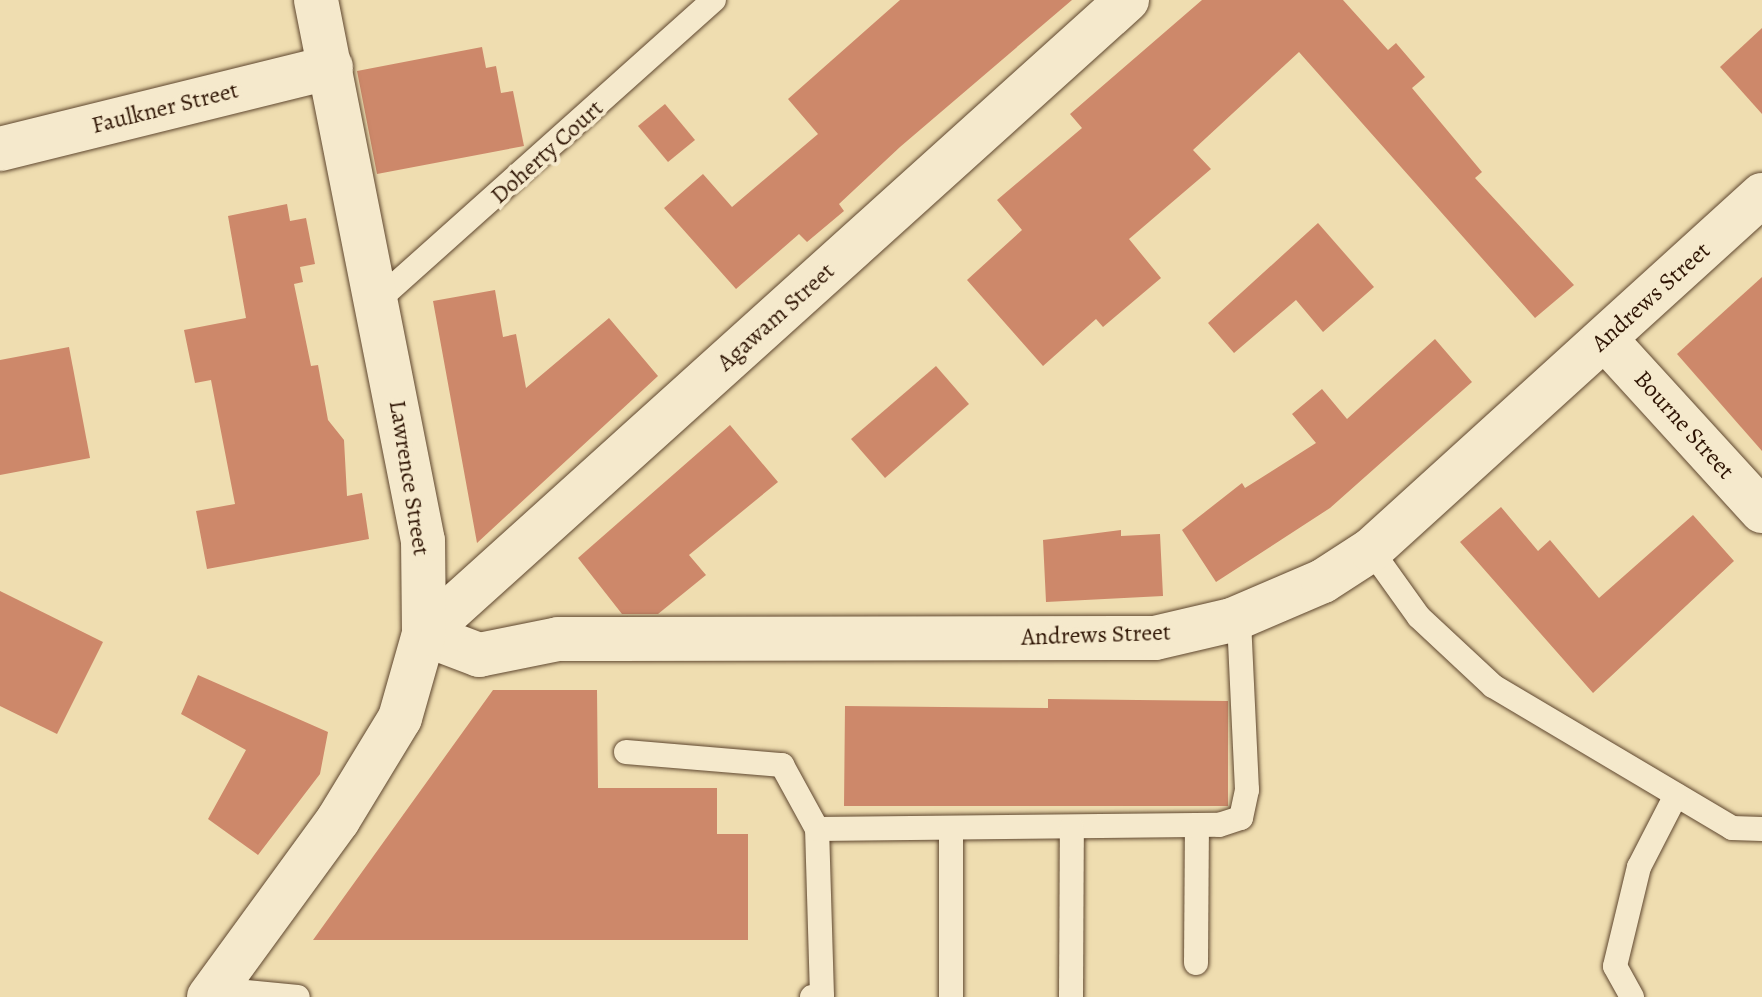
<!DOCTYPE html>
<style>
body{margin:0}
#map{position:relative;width:1762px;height:997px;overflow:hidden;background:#efddb0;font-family:Alegreya,serif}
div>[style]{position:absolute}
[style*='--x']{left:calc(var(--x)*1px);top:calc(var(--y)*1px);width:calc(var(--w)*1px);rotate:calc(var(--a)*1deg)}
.building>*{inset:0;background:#cd886a}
.roads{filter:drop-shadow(0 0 2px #5f472f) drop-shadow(0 0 2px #5f472f)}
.lane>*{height:24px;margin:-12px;padding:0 12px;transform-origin:12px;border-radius:12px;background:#f5e9cc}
.street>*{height:44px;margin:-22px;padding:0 22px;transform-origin:22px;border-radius:22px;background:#f5e9cc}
.secondary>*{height:44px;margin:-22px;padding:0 22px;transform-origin:22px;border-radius:22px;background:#f5e9cc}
span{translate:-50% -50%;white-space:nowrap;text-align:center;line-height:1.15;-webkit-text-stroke:8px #f5e9cc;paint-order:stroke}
.street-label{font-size:24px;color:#2f1504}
</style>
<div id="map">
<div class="building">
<div style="clip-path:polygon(900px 0,1072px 0,900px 147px,839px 204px,844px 211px,807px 242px,799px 234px,736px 289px,664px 208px,703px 174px,732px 207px,818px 134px,788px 99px)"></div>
<div style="clip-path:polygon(1202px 0,1343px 0,1388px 50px,1396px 43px,1425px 77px,1412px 88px,1482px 172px,1475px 178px,1574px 285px,1535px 318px,1299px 52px,1193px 150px,1211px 169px,1129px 239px,1161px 278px,1103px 327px,1096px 319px,1043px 366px,967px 280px,1022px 230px,997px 200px,1082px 128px,1070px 114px)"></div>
<div style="clip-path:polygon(1762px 28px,1762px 114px,1720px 67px)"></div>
<div style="clip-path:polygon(482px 47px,486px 68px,496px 66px,501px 93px,513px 91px,524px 146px,377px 174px,357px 71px)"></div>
<div style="clip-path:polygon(665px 104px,695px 140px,668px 162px,638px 126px)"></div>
<div style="clip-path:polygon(287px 204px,290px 221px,306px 218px,315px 264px,300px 267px,303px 282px,294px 284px,311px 366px,318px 365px,328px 420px,344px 440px,347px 496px,362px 493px,369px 539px,207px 569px,196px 511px,235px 504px,211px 380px,195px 383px,184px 330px,246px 318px,228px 216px)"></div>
<div style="clip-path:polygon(1318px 223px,1374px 287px,1323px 332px,1296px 300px,1234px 353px,1208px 323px)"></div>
<div style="clip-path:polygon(1762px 277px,1762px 451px,1677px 354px)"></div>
<div style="clip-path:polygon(495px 290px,503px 337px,516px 334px,526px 388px,609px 318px,658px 376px,477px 543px,433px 301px)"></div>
<div style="clip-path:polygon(1435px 339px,1472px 382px,1330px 508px,1216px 582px,1182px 530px,1242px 483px,1245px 488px,1316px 443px,1292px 414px,1322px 389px,1347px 419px)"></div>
<div style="clip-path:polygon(69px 347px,90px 458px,0 475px,0 360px)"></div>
<div style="clip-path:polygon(936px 366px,969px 404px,885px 478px,851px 439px)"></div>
<div style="clip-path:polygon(730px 425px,778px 482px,689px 555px,706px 575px,658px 614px,622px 614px,578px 558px)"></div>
<div style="clip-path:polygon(1501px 507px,1538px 551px,1550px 540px,1599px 598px,1693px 515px,1734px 561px,1593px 693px,1460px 542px)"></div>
<div style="clip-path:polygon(1121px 530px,1121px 536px,1160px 534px,1163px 596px,1046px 602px,1043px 540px)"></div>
<div style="clip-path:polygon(0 591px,103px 642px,57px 734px,0 706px)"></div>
<div style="clip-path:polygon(198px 675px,328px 732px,320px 774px,258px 855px,208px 819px,246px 750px,181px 714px)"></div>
<div style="clip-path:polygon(493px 690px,597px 690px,598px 788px,717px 788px,717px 834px,748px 834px,748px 940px,313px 940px)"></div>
<div style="clip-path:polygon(1048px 699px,1228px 701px,1228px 806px,844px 806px,845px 706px,1048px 708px)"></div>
</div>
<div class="roads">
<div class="lane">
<div style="--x:377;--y:301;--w:452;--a:-41.8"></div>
<div style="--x:1371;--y:550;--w:82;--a:54.4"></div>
<div style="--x:1419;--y:617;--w:101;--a:43"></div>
<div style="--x:1493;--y:686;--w:278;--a:30.7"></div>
<div style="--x:1732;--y:828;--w:30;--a:2"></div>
<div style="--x:626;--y:752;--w:157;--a:4.8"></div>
<div style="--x:782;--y:765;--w:73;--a:61.3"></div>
<div style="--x:1196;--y:963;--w:138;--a:-89.6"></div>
<div style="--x:215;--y:989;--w:83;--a:5.5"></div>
<div style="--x:812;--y:997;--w:10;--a:-6"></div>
<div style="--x:822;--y:996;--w:167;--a:-91.7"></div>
<div style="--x:817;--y:829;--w:402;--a:-0.6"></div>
<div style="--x:1219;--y:825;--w:23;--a:-18"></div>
<div style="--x:1241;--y:818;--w:29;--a:-78"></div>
<div style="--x:1247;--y:790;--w:172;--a:-92.7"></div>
<div style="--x:951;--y:997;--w:167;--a:-90"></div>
<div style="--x:1071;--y:997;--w:169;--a:-89.7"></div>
<div style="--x:1632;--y:997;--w:35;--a:-119"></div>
<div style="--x:1615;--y:966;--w:102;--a:-76.4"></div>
<div style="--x:1639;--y:867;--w:81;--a:-62.8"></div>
</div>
<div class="street">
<div style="--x:1127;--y:0;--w:947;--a:137.95"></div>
<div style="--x:424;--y:634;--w:59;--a:20.9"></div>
<div style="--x:479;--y:655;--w:81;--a:-11.4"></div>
<div style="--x:558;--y:639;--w:597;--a:-0.1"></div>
<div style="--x:1155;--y:638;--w:79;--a:-13.2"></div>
<div style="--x:1232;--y:620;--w:99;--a:-23.2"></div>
<div style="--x:1323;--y:581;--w:57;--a:-32.9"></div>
<div style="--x:1371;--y:550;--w:528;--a:-42.24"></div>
<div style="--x:0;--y:149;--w:341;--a:-13.9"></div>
<div style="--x:1605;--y:339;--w:233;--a:47.6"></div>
</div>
<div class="secondary">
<div style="--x:209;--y:997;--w:219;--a:-53.9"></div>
<div style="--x:338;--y:820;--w:119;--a:-58.7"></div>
<div style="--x:400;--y:718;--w:87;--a:-74.1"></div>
<div style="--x:424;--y:634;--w:93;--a:-90.6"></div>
<div style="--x:423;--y:541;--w:551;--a:-101.19"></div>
</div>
</div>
<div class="street-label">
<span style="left:165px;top:108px;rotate:-14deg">Faulkner Street</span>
<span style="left:547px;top:152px;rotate:-42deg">Doherty Court</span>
<span style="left:1651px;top:297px;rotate:-42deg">Andrews Street</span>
<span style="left:776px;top:317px;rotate:-42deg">Agawam Street</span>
<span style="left:1684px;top:425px;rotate:48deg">Bourne Street</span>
<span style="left:409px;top:478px;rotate:81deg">Lawrence Street</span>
<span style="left:1096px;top:635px;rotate:-2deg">Andrews Street</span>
</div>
</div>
